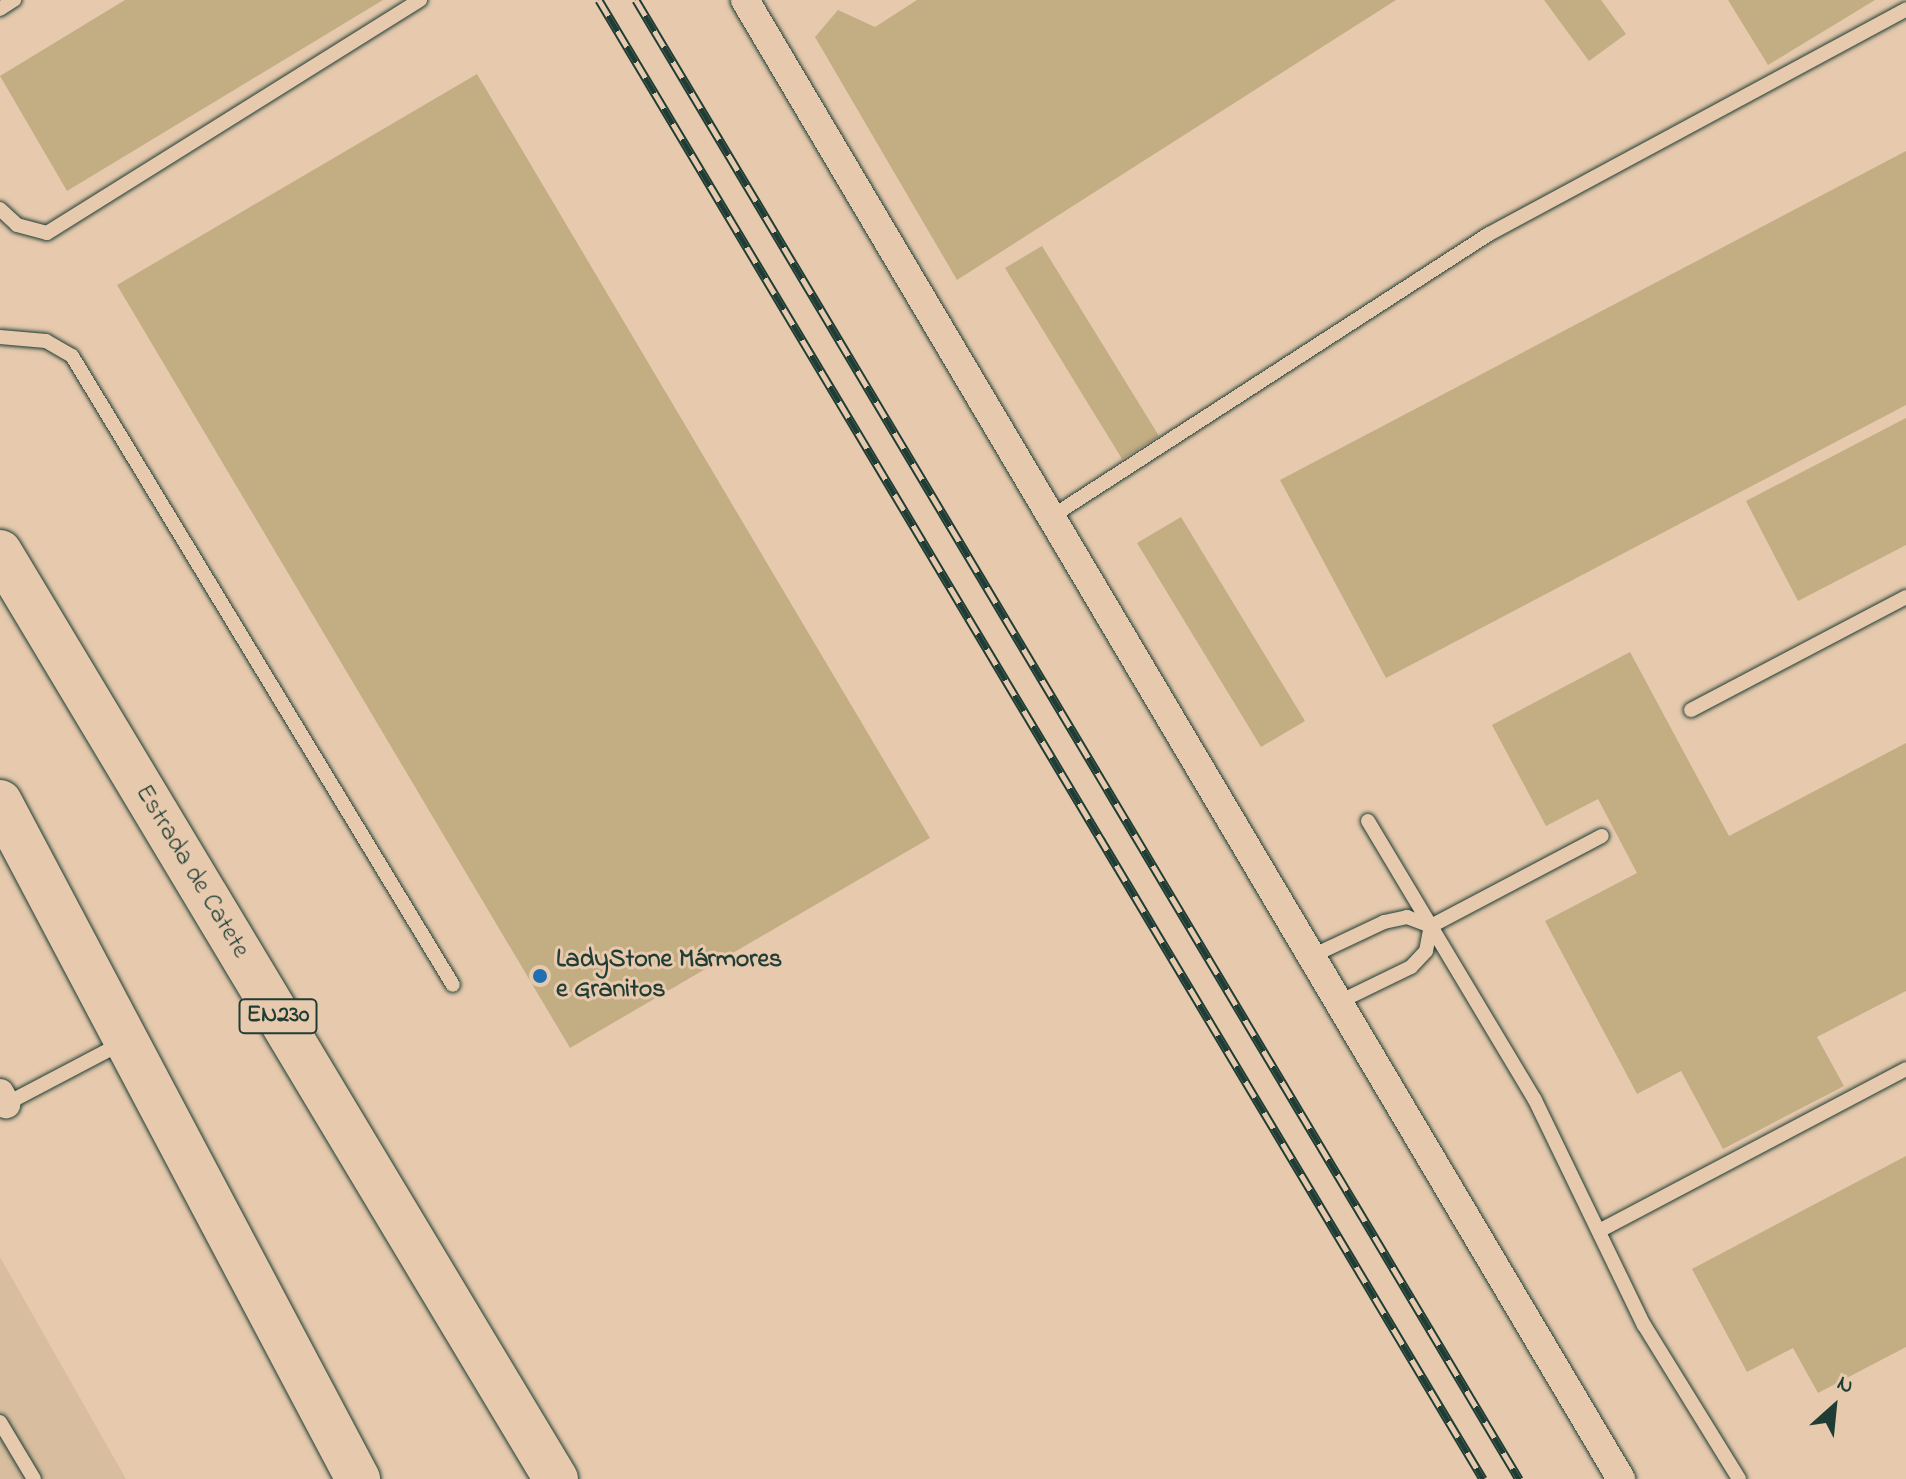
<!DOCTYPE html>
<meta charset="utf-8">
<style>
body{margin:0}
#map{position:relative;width:1906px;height:1479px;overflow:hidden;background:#e7caae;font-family:"Indie Flower",sans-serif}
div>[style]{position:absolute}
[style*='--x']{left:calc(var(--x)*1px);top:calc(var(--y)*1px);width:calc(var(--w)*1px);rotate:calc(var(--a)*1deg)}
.built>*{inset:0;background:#d8be9f}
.building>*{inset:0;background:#c3ad82}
.roads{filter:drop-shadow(0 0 2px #1f3d34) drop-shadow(0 0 2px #1f3d34)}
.service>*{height:14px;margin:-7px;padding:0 7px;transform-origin:7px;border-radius:7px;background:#e7caae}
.minor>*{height:28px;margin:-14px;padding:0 14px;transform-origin:14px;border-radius:14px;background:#e7caae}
.trunk>*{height:44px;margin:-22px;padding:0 22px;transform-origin:22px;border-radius:22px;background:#e7caae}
.rail>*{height:9px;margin-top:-4.5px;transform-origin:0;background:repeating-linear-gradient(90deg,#e7caae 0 18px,#1f3d34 0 36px);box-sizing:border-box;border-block:2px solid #1f3d34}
.dots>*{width:22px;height:22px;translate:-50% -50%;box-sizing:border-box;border:4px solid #e7caae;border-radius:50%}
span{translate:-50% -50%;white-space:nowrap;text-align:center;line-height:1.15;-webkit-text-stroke:6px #e7caae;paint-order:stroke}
.shield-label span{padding:2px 6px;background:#e7caae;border:2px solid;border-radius:6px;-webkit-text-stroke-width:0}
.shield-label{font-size:24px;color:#1f3d34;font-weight:700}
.street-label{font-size:26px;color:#1f3d34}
.poi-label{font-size:26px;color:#1f3d34;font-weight:700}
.left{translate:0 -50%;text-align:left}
.north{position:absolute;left:1794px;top:1367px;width:80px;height:80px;-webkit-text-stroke:6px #e7caae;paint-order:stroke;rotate:27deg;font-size:22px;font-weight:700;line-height:32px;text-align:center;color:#1f3d34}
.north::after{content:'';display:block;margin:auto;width:28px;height:36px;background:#1f3d34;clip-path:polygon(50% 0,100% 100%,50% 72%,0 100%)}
</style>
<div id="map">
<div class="built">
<div style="clip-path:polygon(0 1257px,126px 1479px,0 1479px)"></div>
</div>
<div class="building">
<div style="clip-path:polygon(125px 0,383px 0,67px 191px,0 76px)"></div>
<div style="clip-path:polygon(917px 0,1396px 0,957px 280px,815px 37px,838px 10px,875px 27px)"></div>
<div style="clip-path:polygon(1544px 0,1601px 0,1626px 34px,1589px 61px)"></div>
<div style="clip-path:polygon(1728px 0,1875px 0,1768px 65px)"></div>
<div style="clip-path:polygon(477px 74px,930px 838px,570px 1048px,117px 285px)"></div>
<div style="clip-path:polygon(1906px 151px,1906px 405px,1386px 678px,1280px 480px)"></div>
<div style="clip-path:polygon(1042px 246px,1159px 436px,1122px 459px,1005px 268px)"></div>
<div style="clip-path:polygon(1906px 418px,1906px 545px,1798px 601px,1746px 501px)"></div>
<div style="clip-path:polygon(1181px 517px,1305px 721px,1261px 747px,1137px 543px)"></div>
<div style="clip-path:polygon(1630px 652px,1729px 836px,1906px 743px,1906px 991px,1817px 1037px,1844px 1086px,1723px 1149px,1681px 1071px,1637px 1094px,1545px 921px,1637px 873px,1598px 799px,1546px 826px,1492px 725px)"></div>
<div style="clip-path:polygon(1906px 1156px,1906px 1347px,1818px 1393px,1793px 1348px,1747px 1372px,1692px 1269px)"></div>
</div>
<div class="roads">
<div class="service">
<div style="--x:0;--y:9;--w:17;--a:-33"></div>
<div style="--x:0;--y:209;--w:23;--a:43"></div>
<div style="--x:17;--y:225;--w:31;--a:15"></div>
<div style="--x:47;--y:233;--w:440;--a:-32"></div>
<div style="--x:0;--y:337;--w:46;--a:5"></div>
<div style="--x:46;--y:341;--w:30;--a:30"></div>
<div style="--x:72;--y:356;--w:735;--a:58.8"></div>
<div style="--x:1051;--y:517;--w:521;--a:-32.87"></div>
<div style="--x:1489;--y:234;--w:474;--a:-28.3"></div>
<div style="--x:1691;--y:710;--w:243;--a:-27.7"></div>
<div style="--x:1368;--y:821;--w:325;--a:59.1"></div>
<div style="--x:1535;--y:1100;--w:250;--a:64.2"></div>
<div style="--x:1644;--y:1325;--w:181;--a:58.3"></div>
<div style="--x:1431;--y:926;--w:193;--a:-27.8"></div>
<div style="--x:1310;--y:957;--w:82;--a:-25.3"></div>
<div style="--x:1384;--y:922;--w:24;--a:-12"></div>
<div style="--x:1407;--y:917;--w:26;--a:21"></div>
<div style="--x:1339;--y:1002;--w:80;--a:-25.9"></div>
<div style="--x:1411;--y:967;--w:22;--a:-47"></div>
<div style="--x:1426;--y:951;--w:25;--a:-79"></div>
<div style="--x:2;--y:1106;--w:136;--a:-27.7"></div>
<div style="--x:1599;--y:1231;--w:347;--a:-27.8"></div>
<div style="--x:0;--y:1422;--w:66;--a:59.2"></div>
</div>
<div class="minor">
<div style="--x:745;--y:0;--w:1719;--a:59.36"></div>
<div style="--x:0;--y:1093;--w:13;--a:61"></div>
</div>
<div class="trunk">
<div style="--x:0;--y:552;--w:1081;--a:59.05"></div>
<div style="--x:0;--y:802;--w:766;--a:62.13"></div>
</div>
</div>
<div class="rail">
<div style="--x:599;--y:0;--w:1723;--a:59.13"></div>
<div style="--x:636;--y:0;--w:1723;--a:59.16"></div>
</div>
<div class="dots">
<div style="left:540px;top:976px;background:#1f6fb2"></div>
</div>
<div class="shield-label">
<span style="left:278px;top:1016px">EN230</span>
</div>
<div class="street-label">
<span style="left:191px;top:872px;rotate:59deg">Estrada de Catete</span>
</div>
<div class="poi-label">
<span class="left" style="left:556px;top:976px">LadyStone Mármores<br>e Granitos</span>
</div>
<div class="north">N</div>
</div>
